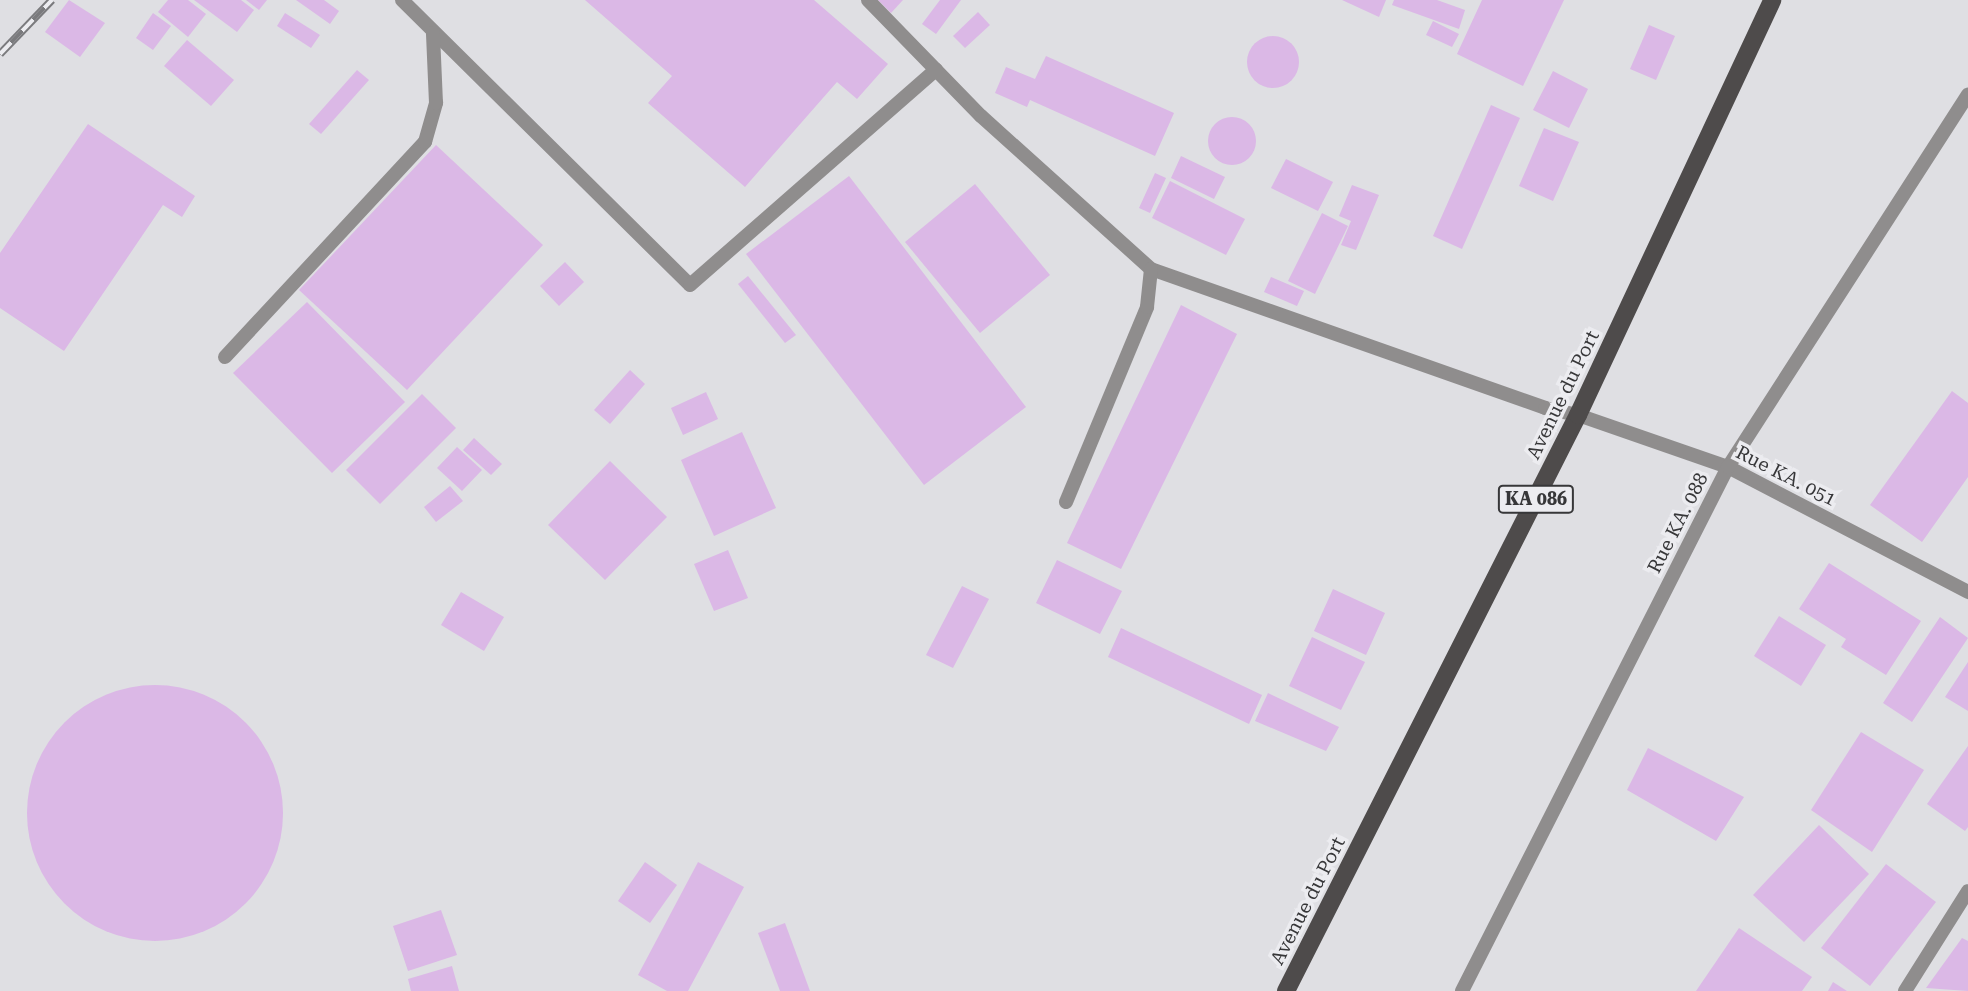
<!DOCTYPE html>
<style>
body{margin:0}
#map{position:relative;width:1968px;height:991px;overflow:hidden;background:#dfdfe3;font-family:"Roboto Serif",serif}
div>[style]{position:absolute}
[style*='--x']{left:calc(var(--x)*1px);top:calc(var(--y)*1px);width:calc(var(--w)*1px);rotate:calc(var(--a)*1deg)}
.building>*{inset:0;background:#dbb8e6}
.round{border-radius:50%}
.lane>*{height:14px;margin:-7px;padding:0 7px;transform-origin:7px;border-radius:7px;background:#8f8d8d}
.street>*{height:14px;margin:-7px;padding:0 7px;transform-origin:7px;border-radius:7px;background:#8f8d8d}
.primary>*{height:18px;margin:-9px;padding:0 9px;transform-origin:9px;border-radius:9px;background:#4e4b4b}
.rail>*{height:8px;margin-top:-4px;transform-origin:0;background:repeating-linear-gradient(90deg,#ececf0 0 16px,#7a7a7d 0 32px);box-sizing:border-box;border-block:2px solid #7a7a7d}
span{translate:-50% -50%;white-space:nowrap;text-align:center;line-height:1.15;-webkit-text-stroke:7px #ececf0;paint-order:stroke}
.shield-label span{padding:2px 5px;background:#ececf0;border:2px solid;border-radius:5px;-webkit-text-stroke-width:0}
.shield-label{font-size:18px;color:#373739;font-weight:700}
.street-label{font-size:19px;color:#373739}
</style>
<div id="map">
<div class="building">
<div style="clip-path:polygon(69px 0,105px 23px,80px 57px,45px 32px)"></div>
<div style="clip-path:polygon(168px 0,188px 0,206px 14px,188px 37px,158px 12px)"></div>
<div style="clip-path:polygon(194px 0,241px 0,254px 10px,237px 32px)"></div>
<div style="clip-path:polygon(246px 0,267px 0,259px 10px)"></div>
<div style="clip-path:polygon(296px 0,324px 0,339px 11px,330px 24px)"></div>
<div style="clip-path:polygon(585px 0,814px 0,888px 64px,857px 99px,837px 82px,745px 187px,648px 103px,672px 76px)"></div>
<div style="clip-path:polygon(878px 0,903px 0,891px 13px)"></div>
<div style="clip-path:polygon(940px 0,961px 0,936px 34px,922px 24px)"></div>
<div style="clip-path:polygon(1342px 0,1386px 0,1379px 17px)"></div>
<div style="clip-path:polygon(1394px 0,1437px 0,1465px 10px,1459px 29px,1392px 5px)"></div>
<div style="clip-path:polygon(1482px 0,1564px 0,1523px 86px,1457px 54px)"></div>
<div style="clip-path:polygon(978px 12px,990px 25px,965px 48px,953px 36px)"></div>
<div style="clip-path:polygon(153px 13px,171px 26px,153px 50px,136px 38px)"></div>
<div style="clip-path:polygon(285px 13px,320px 35px,311px 48px,277px 26px)"></div>
<div style="clip-path:polygon(1433px 21px,1459px 34px,1452px 47px,1426px 35px)"></div>
<div style="clip-path:polygon(1649px 25px,1675px 36px,1656px 80px,1630px 69px)"></div>
<div class="round" style="left:1247px;top:36px;width:52px;height:52px"></div>
<div style="clip-path:polygon(187px 40px,234px 80px,211px 106px,164px 66px)"></div>
<div style="clip-path:polygon(1046px 56px,1174px 113px,1155px 156px,1030px 100px,1027px 107px,995px 93px,1006px 67px,1035px 79px)"></div>
<div style="clip-path:polygon(357px 70px,369px 80px,321px 134px,309px 124px)"></div>
<div style="clip-path:polygon(1553px 71px,1588px 89px,1569px 128px,1533px 110px)"></div>
<div style="clip-path:polygon(1491px 105px,1520px 118px,1462px 249px,1433px 236px)"></div>
<div class="round" style="left:1208px;top:117px;width:48px;height:48px"></div>
<div style="clip-path:polygon(88px 124px,195px 196px,182px 217px,163px 205px,64px 351px,0 308px,0 253px)"></div>
<div style="clip-path:polygon(1544px 128px,1579px 142px,1553px 201px,1519px 186px)"></div>
<div style="clip-path:polygon(436px 145px,543px 245px,407px 390px,299px 290px)"></div>
<div style="clip-path:polygon(1181px 156px,1225px 177px,1214px 199px,1171px 178px)"></div>
<div style="clip-path:polygon(1286px 159px,1333px 182px,1318px 211px,1271px 188px)"></div>
<div style="clip-path:polygon(1155px 173px,1166px 178px,1150px 213px,1139px 208px)"></div>
<div style="clip-path:polygon(849px 176px,1026px 407px,924px 485px,746px 254px)"></div>
<div style="clip-path:polygon(1170px 181px,1245px 219px,1226px 255px,1152px 218px)"></div>
<div style="clip-path:polygon(975px 184px,1050px 275px,980px 333px,905px 242px)"></div>
<div style="clip-path:polygon(1352px 185px,1379px 195px,1356px 250px,1341px 245px,1351px 221px,1339px 216px)"></div>
<div style="clip-path:polygon(1322px 213px,1348px 226px,1315px 294px,1288px 281px)"></div>
<div style="clip-path:polygon(565px 262px,584px 282px,559px 306px,540px 286px)"></div>
<div style="clip-path:polygon(748px 276px,796px 335px,785px 343px,738px 284px)"></div>
<div style="clip-path:polygon(1271px 277px,1304px 291px,1297px 306px,1264px 292px)"></div>
<div style="clip-path:polygon(307px 302px,405px 402px,332px 473px,233px 373px)"></div>
<div style="clip-path:polygon(1181px 305px,1237px 334px,1121px 569px,1067px 543px)"></div>
<div style="clip-path:polygon(630px 370px,645px 384px,610px 424px,594px 410px)"></div>
<div style="clip-path:polygon(1952px 391px,1968px 403px,1968px 477px,1922px 542px,1870px 505px)"></div>
<div style="clip-path:polygon(706px 392px,718px 419px,683px 435px,671px 408px)"></div>
<div style="clip-path:polygon(422px 394px,456px 428px,380px 504px,346px 470px)"></div>
<div style="clip-path:polygon(742px 432px,776px 508px,714px 536px,681px 460px)"></div>
<div style="clip-path:polygon(474px 438px,502px 464px,491px 475px,463px 450px)"></div>
<div style="clip-path:polygon(457px 447px,482px 470px,462px 491px,437px 468px)"></div>
<div style="clip-path:polygon(610px 461px,667px 517px,605px 580px,548px 525px)"></div>
<div style="clip-path:polygon(450px 486px,463px 501px,436px 522px,424px 507px)"></div>
<div style="clip-path:polygon(728px 550px,748px 598px,714px 611px,694px 564px)"></div>
<div style="clip-path:polygon(1057px 560px,1122px 591px,1100px 634px,1036px 603px)"></div>
<div style="clip-path:polygon(1829px 563px,1921px 621px,1886px 675px,1841px 647px,1846px 639px,1799px 609px)"></div>
<div style="clip-path:polygon(962px 586px,989px 599px,953px 668px,926px 655px)"></div>
<div style="clip-path:polygon(1333px 589px,1385px 613px,1366px 655px,1314px 631px)"></div>
<div style="clip-path:polygon(461px 592px,504px 617px,484px 651px,441px 625px)"></div>
<div style="clip-path:polygon(1779px 616px,1826px 645px,1801px 686px,1754px 656px)"></div>
<div style="clip-path:polygon(1940px 617px,1968px 638px,1912px 722px,1883px 703px)"></div>
<div style="clip-path:polygon(1121px 628px,1262px 695px,1249px 724px,1108px 657px)"></div>
<div style="clip-path:polygon(1312px 637px,1365px 662px,1341px 710px,1289px 686px)"></div>
<div style="clip-path:polygon(1968px 662px,1968px 711px,1945px 697px)"></div>
<div class="round" style="left:27px;top:685px;width:256px;height:256px"></div>
<div style="clip-path:polygon(1268px 693px,1339px 727px,1326px 751px,1255px 721px)"></div>
<div style="clip-path:polygon(1861px 732px,1924px 770px,1872px 852px,1811px 810px)"></div>
<div style="clip-path:polygon(1968px 746px,1968px 827px,1965px 831px,1927px 804px)"></div>
<div style="clip-path:polygon(1648px 748px,1744px 797px,1716px 841px,1627px 790px)"></div>
<div style="clip-path:polygon(1819px 825px,1869px 874px,1804px 942px,1753px 895px)"></div>
<div style="clip-path:polygon(645px 862px,677px 885px,650px 923px,618px 901px)"></div>
<div style="clip-path:polygon(698px 862px,744px 887px,688px 991px,667px 991px,638px 975px)"></div>
<div style="clip-path:polygon(1886px 864px,1936px 902px,1870px 986px,1821px 948px)"></div>
<div style="clip-path:polygon(441px 910px,457px 955px,408px 971px,393px 926px)"></div>
<div style="clip-path:polygon(785px 923px,810px 991px,780px 991px,758px 933px)"></div>
<div style="clip-path:polygon(1739px 928px,1812px 977px,1802px 991px,1696px 991px)"></div>
<div style="clip-path:polygon(1962px 938px,1968px 941px,1968px 991px,1926px 988px)"></div>
<div style="clip-path:polygon(452px 966px,459px 991px,411px 991px,408px 979px)"></div>
<div style="clip-path:polygon(1833px 982px,1847px 991px,1828px 991px)"></div>
</div>
<div class="lane">
<div style="--x:402;--y:0;--w:405;--a:44.7"></div>
<div style="--x:690;--y:285;--w:327;--a:-41.2"></div>
<div style="--x:868;--y:0;--w:162;--a:45.8"></div>
<div style="--x:981;--y:116;--w:229;--a:42"></div>
<div style="--x:1151;--y:269;--w:418;--a:19.4"></div>
<div style="--x:1545;--y:408;--w:34;--a:12"></div>
<div style="--x:225;--y:357;--w:294;--a:-47.1"></div>
<div style="--x:425;--y:142;--w:41;--a:-74.2"></div>
<div style="--x:436;--y:103;--w:70;--a:-92.5"></div>
<div style="--x:1066;--y:502;--w:211;--a:-67.4"></div>
<div style="--x:1147;--y:307;--w:38;--a:-84"></div>
</div>
<div class="street">
<div style="--x:1578;--y:415;--w:159;--a:19.1"></div>
<div style="--x:1728;--y:467;--w:271;--a:27.5"></div>
<div style="--x:1462;--y:991;--w:588;--a:-63.09"></div>
<div style="--x:1728;--y:467;--w:443;--a:-57.2"></div>
<div style="--x:1905;--y:991;--w:118;--a:-57.8"></div>
</div>
<div class="primary">
<div style="--x:1286;--y:991;--w:646;--a:-63.12"></div>
<div style="--x:1578;--y:415;--w:458;--a:-64.9"></div>
</div>
<div class="rail">
<div style="--x:0;--y:54;--w:75;--a:-46.1"></div>
</div>
<div class="shield-label">
<span style="left:1536px;top:499px">KA 086</span>
</div>
<div class="street-label">
<span style="left:1563px;top:395px;rotate:-64deg">Avenue du Port</span>
<span style="left:1786px;top:476px;rotate:27deg">Rue KA. 051</span>
<span style="left:1678px;top:523px;rotate:-63deg">Rue KA. 088</span>
<span style="left:1308px;top:901px;rotate:-63deg">Avenue du Port</span>
</div>
</div>
